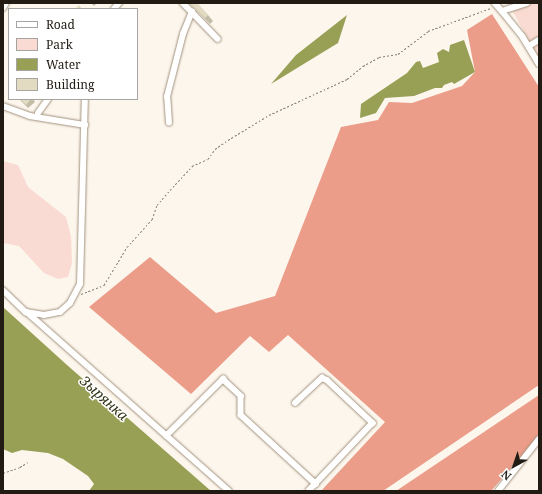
<!DOCTYPE html>
<meta charset="utf-8">
<style>
body{margin:0}
#map{position:relative;width:542px;height:494px;overflow:hidden;background:#fdf6ed;font-family:"Noto Serif",serif}
div>[style]{position:absolute}
[style*='--x']{left:calc(var(--x)*1px);top:calc(var(--y)*1px);width:calc(var(--w)*1px);rotate:calc(var(--a)*1deg)}
.green>*{inset:0;background:#fadbd3}
.forest>*{inset:0;background:#eb9d8a}
.water>*{inset:0;background:#98a056}
.path>*{height:1px;margin-top:-0.5px;transform-origin:0;background:repeating-linear-gradient(90deg,#888279 0 2px,transparent 0 4px)}
.roads{filter:drop-shadow(0 0 1px #a2927d) drop-shadow(0 0 1px #a2927d)}
.minor>*{height:5.5px;margin:-2.75px;padding:0 2.75px;transform-origin:2.75px;border-radius:2.75px;background:#fff}
.wall>*{inset:0;background:#c3bca6}
.building>*{inset:0;background:#e3dbc1}
span{translate:-50% -50%;white-space:nowrap;text-align:center;line-height:1.15;-webkit-text-stroke:3px #fff;paint-order:stroke}
.water-label{font-size:14px;color:#323515;font-style:italic}
.frame{position:absolute;inset:0;border:4px solid #211b13;pointer-events:none}
.legend{position:absolute;left:8px;top:8px;width:130px;height:92px;box-sizing:border-box;background:#fff;border:1px solid #a6a4a1;margin:0;padding:5px 7px;list-style:none;font-size:12px;color:#211b13}
.legend li{display:flex;align-items:center;gap:8px;height:20px}
.legend b{width:20px;border:1px solid #a6a4a1}
.north{position:absolute;left:494px;top:446px;width:40px;height:40px;-webkit-text-stroke:3px #fff;paint-order:stroke;rotate:220deg;font-size:11px;font-weight:700;line-height:16px;text-align:center;color:#211b13}
.north::after{content:'';display:block;margin:auto;width:14px;height:18px;background:#211b13;clip-path:polygon(50% 0,100% 100%,50% 72%,0 100%)}
</style>
<div id="map">
<div class="green">
<div style="clip-path:polygon(508px 3px,539px 3px,539px 59px)"></div>
<div style="clip-path:polygon(3px 161px,18px 165px,28px 187px,66px 217px,71px 236px,72px 263px,68px 277px,58px 279px,44px 273px,19px 246px,3px 243px)"></div>
</div>
<div class="forest">
<div style="clip-path:polygon(492px 14px,539px 87px,539px 385px,383px 491px,321px 491px,385px 422px,288px 335px,269px 352px,250px 336px,191px 394px,89px 307px,150px 257px,216px 313px,275px 296px,341px 127px,378px 120px,389px 102px,412px 103px,462px 86px,475px 72px,467px 30px)"></div>
<div style="clip-path:polygon(539px 395px,539px 436px,491px 491px,396px 491px)"></div>
</div>
<div class="water">
<div style="clip-path:polygon(347px 15px,338px 43px,271px 84px,296px 55px)"></div>
<div style="clip-path:polygon(464px 40px,475px 72px,454px 84px,452px 82px,444px 85px,442px 88px,435px 88px,414px 96px,385px 98px,376px 113px,360px 118px,361px 104px,407px 73px,416px 62px,420px 61px,423px 68px,439px 62px,437px 53px,443px 49px,449px 52px,450px 45px)"></div>
<div style="clip-path:polygon(3px 307px,67px 365px,211px 491px,89px 491px,94px 484px,88px 476px,63px 459px,48px 453px,22px 450px,12px 453px,3px 449px)"></div>
</div>
<div class="path">
<div style="--x:81;--y:294;--w:25;--a:-21"></div>
<div style="--x:104;--y:285;--w:44;--a:-58.8"></div>
<div style="--x:127;--y:247;--w:38;--a:-48"></div>
<div style="--x:152;--y:219;--w:15;--a:-70"></div>
<div style="--x:157;--y:205;--w:20;--a:-49"></div>
<div style="--x:170;--y:190;--w:33;--a:-47"></div>
<div style="--x:192;--y:166;--w:17;--a:-24"></div>
<div style="--x:208;--y:159;--w:12;--a:-55"></div>
<div style="--x:215;--y:149;--w:16;--a:-35"></div>
<div style="--x:228;--y:140;--w:48;--a:-31.4"></div>
<div style="--x:269;--y:115;--w:86;--a:-24.8"></div>
<div style="--x:347;--y:79;--w:21;--a:-39"></div>
<div style="--x:363;--y:66;--w:18;--a:-29"></div>
<div style="--x:379;--y:57;--w:19;--a:-9"></div>
<div style="--x:398;--y:54;--w:38;--a:-37"></div>
<div style="--x:428;--y:31;--w:67;--a:-20.1"></div>
<div style="--x:3;--y:473;--w:18;--a:-19"></div>
<div style="--x:20;--y:467;--w:9;--a:-32"></div>
</div>
<div class="roads">
<div class="minor">
<div style="--x:183;--y:3;--w:50;--a:45.8"></div>
<div style="--x:495;--y:3;--w:11;--a:49"></div>
<div style="--x:502;--y:11;--w:26;--a:-18"></div>
<div style="--x:3;--y:8;--w:6;--a:-59"></div>
<div style="--x:114;--y:9;--w:8;--a:-50"></div>
<div style="--x:502;--y:11;--w:33;--a:51"></div>
<div style="--x:523;--y:37;--w:31;--a:59"></div>
<div style="--x:529;--y:46;--w:12;--a:-31"></div>
<div style="--x:3;--y:106;--w:29;--a:20"></div>
<div style="--x:30;--y:116;--w:56;--a:9.3"></div>
<div style="--x:38;--y:113;--w:17;--a:-54"></div>
<div style="--x:169;--y:123;--w:26;--a:-94"></div>
<div style="--x:167;--y:97;--w:65;--a:-75.7"></div>
<div style="--x:183;--y:34;--w:24;--a:-68"></div>
<div style="--x:3;--y:290;--w:32;--a:44"></div>
<div style="--x:26;--y:312;--w:18;--a:9"></div>
<div style="--x:44;--y:315;--w:16;--a:-11"></div>
<div style="--x:60;--y:312;--w:13;--a:-42"></div>
<div style="--x:70;--y:303;--w:21;--a:-62"></div>
<div style="--x:80;--y:284;--w:185;--a:-88.5"></div>
<div style="--x:27;--y:312;--w:270;--a:41.5"></div>
<div style="--x:295;--y:403;--w:37;--a:-43"></div>
<div style="--x:322;--y:378;--w:5;--a:22"></div>
<div style="--x:327;--y:380;--w:63;--a:43.1"></div>
<div style="--x:373;--y:423;--w:93;--a:133.3"></div>
<div style="--x:166;--y:436;--w:81;--a:-45"></div>
<div style="--x:223;--y:379;--w:25;--a:43"></div>
<div style="--x:241;--y:396;--w:19;--a:90"></div>
<div style="--x:241;--y:415;--w:102;--a:42.6"></div>
<div style="--x:498;--y:491;--w:66;--a:-51.7"></div>
</div>
</div>
<div class="wall">
<div style="clip-path:polygon(91px 3px,97px 3px,94px 6px)"></div>
<div style="clip-path:polygon(189px 3px,197px 3px,208px 15px,213px 21px,210px 24px)"></div>
<div style="clip-path:polygon(19px 99px,33px 99px,35px 102px,28px 108px)"></div>
</div>
<div class="building">
<div style="clip-path:polygon(190px 3px,197px 3px,208px 15px,205px 18px)"></div>
<div style="clip-path:polygon(79px 5px,82px 9px,75px 9px)"></div>
<div style="clip-path:polygon(20px 99px,31px 99px,26px 105px)"></div>
</div>
<div class="water-label">
<span style="left:104px;top:398px;rotate:42deg">Зырянка</span>
</div>
<div class="frame"></div>
<ul class="legend">
<li><b style="height:5px;background:#fff"></b>Road</li>
<li><b style="height:11px;background:#fadbd3"></b>Park</li>
<li><b style="height:11px;background:#98a056"></b>Water</li>
<li><b style="height:11px;background:#e3dbc1"></b>Building</li>
</ul>
<div class="north">N</div>
</div>
